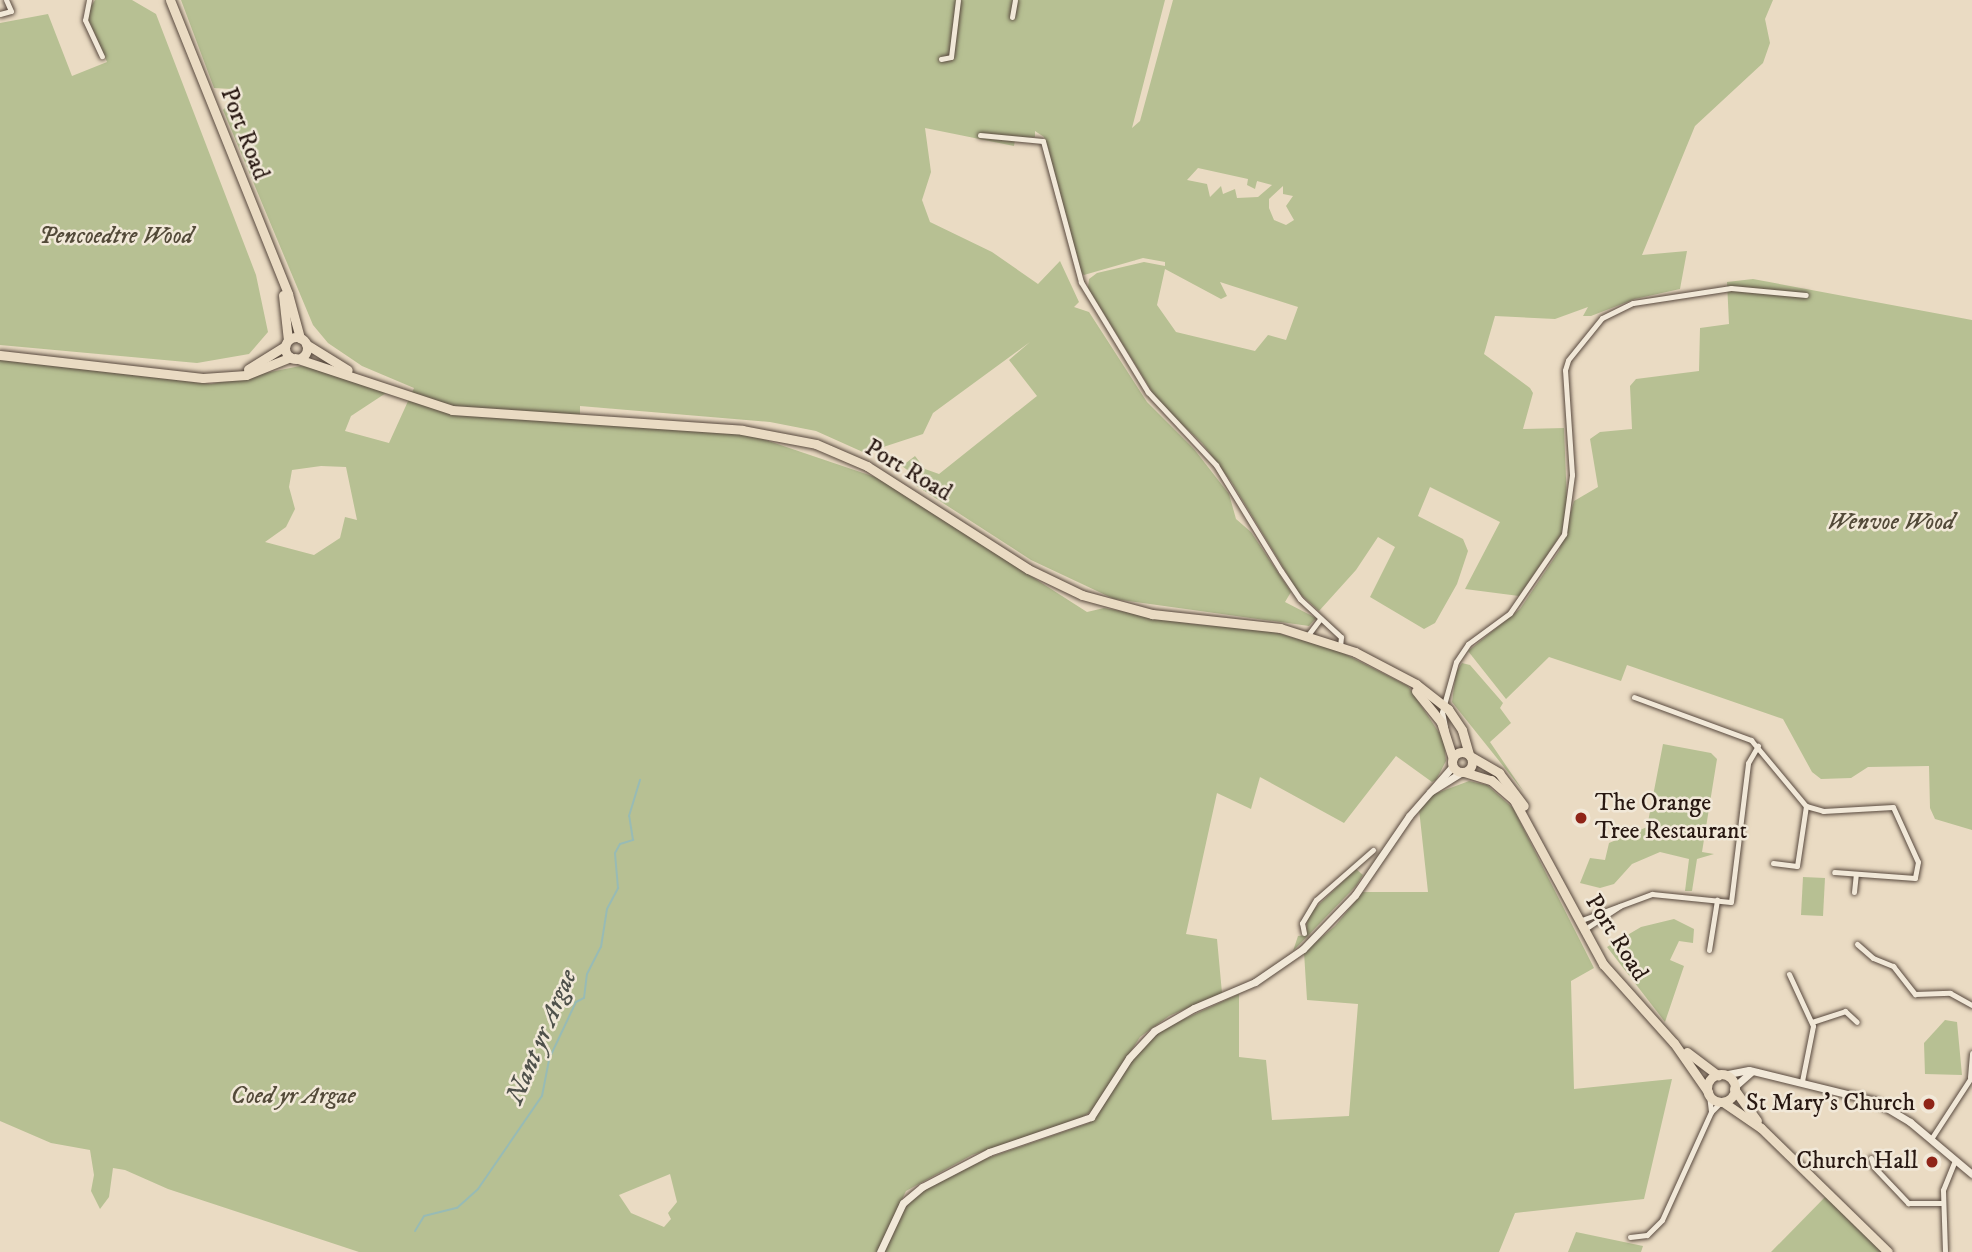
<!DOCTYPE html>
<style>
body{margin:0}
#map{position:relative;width:1972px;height:1252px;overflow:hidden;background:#eadbc3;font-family:"IM FELL DW Pica",serif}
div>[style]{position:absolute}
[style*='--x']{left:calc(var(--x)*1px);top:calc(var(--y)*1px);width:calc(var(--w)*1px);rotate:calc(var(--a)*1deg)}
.green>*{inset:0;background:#b7c093}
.stream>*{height:2px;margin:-1px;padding:0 1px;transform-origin:1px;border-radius:1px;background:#98bbb5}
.roads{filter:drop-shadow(0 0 2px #58493e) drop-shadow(0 0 2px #58493e)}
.minor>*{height:5px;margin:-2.5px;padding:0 2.5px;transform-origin:2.5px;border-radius:2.5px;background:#f1e8d8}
.tertiary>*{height:7px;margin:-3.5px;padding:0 3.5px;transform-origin:3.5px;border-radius:3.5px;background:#f1e8d8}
.primary>*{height:9px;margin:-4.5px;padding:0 4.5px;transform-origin:4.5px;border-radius:4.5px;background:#eadbc3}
.primary>.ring{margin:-4.5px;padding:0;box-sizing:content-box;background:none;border:9px solid #eadbc3;border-radius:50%}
.dots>*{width:19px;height:19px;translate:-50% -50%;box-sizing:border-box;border:4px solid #f1e8d8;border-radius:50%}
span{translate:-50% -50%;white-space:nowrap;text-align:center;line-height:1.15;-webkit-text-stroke:5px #f1e8d8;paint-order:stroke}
.street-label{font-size:24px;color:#281812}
.park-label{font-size:24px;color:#534a39;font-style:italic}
.poi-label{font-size:24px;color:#281812}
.left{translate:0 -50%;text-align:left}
.right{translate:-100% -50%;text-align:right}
.water-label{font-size:26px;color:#4f514b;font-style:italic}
</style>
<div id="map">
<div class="green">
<div style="clip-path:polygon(95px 0,132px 0,156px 14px,256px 275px,268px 332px,249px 354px,197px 363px,0 345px,0 23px,48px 14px,72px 76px,107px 62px,86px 14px)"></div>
<div style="clip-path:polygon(evenodd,181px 0,1165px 0,1132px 128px,1140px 121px,1173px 0,1773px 0,1765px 19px,1770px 43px,1763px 63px,1695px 126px,1642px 255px,1687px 251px,1680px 289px,1635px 299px,1591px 316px,1583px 316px,1588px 307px,1555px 319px,1495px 316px,1484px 354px,1530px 388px,1533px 393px,1523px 429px,1564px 428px,1567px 503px,1562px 533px,1519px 596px,1465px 589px,1500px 522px,1430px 487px,1418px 516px,1463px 539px,1468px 551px,1457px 584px,1435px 623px,1424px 629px,1370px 597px,1395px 547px,1378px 537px,1356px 570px,1319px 611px,1298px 592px,1232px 483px,1202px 443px,1159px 403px,1088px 288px,1089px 279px,1097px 273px,1144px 262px,1165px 266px,1165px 262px,1143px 258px,1084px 275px,1078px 269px,1044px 137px,1035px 131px,1035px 137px,1015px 140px,1014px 146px,925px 128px,931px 172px,922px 200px,930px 222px,992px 252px,1038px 284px,1060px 261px,1079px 302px,1074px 307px,1089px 312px,1147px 402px,1194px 449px,1229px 494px,1236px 519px,1251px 532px,1291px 592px,1285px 602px,1316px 618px,1309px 626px,1114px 599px,1031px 560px,912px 483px,918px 478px,902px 466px,915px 456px,925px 469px,939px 474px,1037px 396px,1009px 360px,1030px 342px,933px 413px,923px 434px,865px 453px,816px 431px,770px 422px,580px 406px,580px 422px,751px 435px,878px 478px,1087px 612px,1104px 608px,1193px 624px,1271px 631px,1339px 651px,1408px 686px,1444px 740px,1446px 761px,1436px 780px,1432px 782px,1396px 756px,1344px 823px,1260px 777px,1251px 809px,1217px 793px,1186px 934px,1217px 939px,1222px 993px,1169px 1016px,1140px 1037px,1094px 1109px,1080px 1119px,972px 1155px,906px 1191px,877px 1252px,359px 1252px,168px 1189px,125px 1170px,113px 1168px,109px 1197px,100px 1209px,91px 1191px,94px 1175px,90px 1150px,51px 1143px,0 1121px,0 360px,211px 384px,300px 366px,316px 367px,386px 393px,351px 416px,345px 431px,389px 443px,414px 388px,362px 366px,328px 343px,313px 325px,223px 110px,234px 97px,231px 89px,214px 88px,181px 0,1198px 168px,1248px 179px,1247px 185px,1255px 189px,1257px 181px,1272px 185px,1258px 197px,1237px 198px,1235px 189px,1223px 194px,1221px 186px,1210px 197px,1207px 184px,1187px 180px,1198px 168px,181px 0,1283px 186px,1283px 194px,1293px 196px,1286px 206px,1294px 220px,1286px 225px,1274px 220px,1269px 208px,1269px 199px,1283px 186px,181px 0,1165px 269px,1221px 299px,1227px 296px,1220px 282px,1298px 307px,1286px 340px,1268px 335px,1255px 351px,1176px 332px,1157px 305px,1165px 269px,181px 0,321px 466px,346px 467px,357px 520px,345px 517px,340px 538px,314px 555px,265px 542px,286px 527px,295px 509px,289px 487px,292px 470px,321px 466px,181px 0,670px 1174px,677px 1202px,668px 1213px,671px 1219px,664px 1227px,631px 1213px,619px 1195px,670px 1174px)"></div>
<div style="clip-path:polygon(1753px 279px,1972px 320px,1972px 830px,1935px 819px,1930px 808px,1929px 766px,1868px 767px,1851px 778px,1821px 779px,1812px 772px,1783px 719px,1627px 665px,1621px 681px,1549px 657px,1506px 699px,1468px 651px,1520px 609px,1559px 551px,1574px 501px,1598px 487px,1590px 439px,1600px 432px,1632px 429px,1630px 386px,1636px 379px,1699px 371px,1700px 328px,1729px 324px,1727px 282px)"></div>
<div style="clip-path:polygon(1462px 663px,1470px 665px,1503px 703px,1500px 708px,1511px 723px,1490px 742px,1524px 792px,1452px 702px,1456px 672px)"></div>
<div style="clip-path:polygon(1663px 744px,1711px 753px,1717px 759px,1702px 852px,1714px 854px,1697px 859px,1692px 891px,1685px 891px,1689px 859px,1660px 852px,1632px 864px,1614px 884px,1600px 888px,1580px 883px,1590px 858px,1605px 860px,1609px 843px,1647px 827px)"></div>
<div style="clip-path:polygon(1469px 781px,1487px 785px,1513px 808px,1594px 968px,1571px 981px,1574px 1089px,1672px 1079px,1644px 1199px,1515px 1213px,1499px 1252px,883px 1252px,901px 1213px,917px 1194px,985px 1159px,1089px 1123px,1137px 1052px,1160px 1030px,1239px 994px,1239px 1057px,1266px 1060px,1272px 1120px,1349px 1116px,1358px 1004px,1307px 1000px,1304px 952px,1335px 926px,1363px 892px,1428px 892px,1419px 809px,1429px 796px)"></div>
<div style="clip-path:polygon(1356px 869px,1363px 875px,1356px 886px,1293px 951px,1298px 936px,1306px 935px,1308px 915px)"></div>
<div style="clip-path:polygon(1803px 877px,1825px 878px,1823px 916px,1801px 915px)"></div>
<div style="clip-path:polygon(1674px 919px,1694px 929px,1693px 943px,1679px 941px,1670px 960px,1684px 966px,1665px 1022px,1607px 947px,1641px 927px)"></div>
<div style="clip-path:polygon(1945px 1020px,1957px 1022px,1962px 1075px,1925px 1074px,1924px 1043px)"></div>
<div style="clip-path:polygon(1830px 1192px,1892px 1252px,1771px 1252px)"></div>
<div style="clip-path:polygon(1576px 1232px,1643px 1246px,1641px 1252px,1568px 1252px)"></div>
</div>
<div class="stream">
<div style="--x:415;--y:1231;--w:17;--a:-59"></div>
<div style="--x:424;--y:1216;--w:34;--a:-14"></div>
<div style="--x:457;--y:1208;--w:28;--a:-42"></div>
<div style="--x:478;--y:1189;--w:113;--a:-55.5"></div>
<div style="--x:542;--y:1096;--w:38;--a:-79"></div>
<div style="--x:549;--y:1059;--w:63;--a:-64.7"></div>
<div style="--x:576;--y:1002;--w:9;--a:-27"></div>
<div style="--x:584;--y:998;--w:24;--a:-83"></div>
<div style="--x:587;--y:974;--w:30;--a:-63"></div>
<div style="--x:601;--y:947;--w:38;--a:-81"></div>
<div style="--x:607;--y:909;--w:24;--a:-62"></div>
<div style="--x:618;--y:888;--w:35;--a:-95"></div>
<div style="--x:615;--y:853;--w:10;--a:-61"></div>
<div style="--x:620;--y:844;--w:14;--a:-17"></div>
<div style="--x:633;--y:840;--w:24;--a:-99"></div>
<div style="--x:629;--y:816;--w:38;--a:-73"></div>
</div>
<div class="roads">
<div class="minor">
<div style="--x:89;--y:0;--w:20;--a:101"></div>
<div style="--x:85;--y:20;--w:40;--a:65"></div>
<div style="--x:0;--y:14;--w:11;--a:-15"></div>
<div style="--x:11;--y:11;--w:12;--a:-114"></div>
<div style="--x:1012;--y:17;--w:17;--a:-80"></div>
<div style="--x:941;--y:59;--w:10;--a:-11"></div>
<div style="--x:951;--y:57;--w:57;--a:-83"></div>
<div style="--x:980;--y:135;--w:63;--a:5.4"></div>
<div style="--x:1043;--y:141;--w:146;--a:74.9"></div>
<div style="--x:1081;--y:282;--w:129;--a:58.7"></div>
<div style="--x:1148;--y:392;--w:100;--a:47"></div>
<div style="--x:1216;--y:465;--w:124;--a:58.5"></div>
<div style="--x:1281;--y:571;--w:34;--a:56"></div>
<div style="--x:1300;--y:599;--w:56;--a:42.8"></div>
<div style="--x:1341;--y:637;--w:9;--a:96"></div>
<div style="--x:1308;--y:635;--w:20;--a:-53"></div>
<div style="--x:1634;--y:697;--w:125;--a:20.2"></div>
<div style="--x:1751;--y:740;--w:86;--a:50.2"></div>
<div style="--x:1806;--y:806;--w:18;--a:16"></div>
<div style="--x:1823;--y:811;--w:70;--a:-3.3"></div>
<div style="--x:1893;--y:807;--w:60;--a:65.6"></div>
<div style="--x:1918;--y:862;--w:16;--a:101"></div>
<div style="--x:1915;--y:878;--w:81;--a:-175.8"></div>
<div style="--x:1446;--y:732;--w:20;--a:-101"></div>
<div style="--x:1442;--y:712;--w:52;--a:-74.4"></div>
<div style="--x:1456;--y:662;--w:22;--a:-56"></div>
<div style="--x:1468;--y:644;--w:52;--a:-36.4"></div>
<div style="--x:1510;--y:613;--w:96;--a:-55.6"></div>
<div style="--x:1564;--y:534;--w:60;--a:-82.3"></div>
<div style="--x:1572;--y:475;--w:105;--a:-93.8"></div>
<div style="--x:1565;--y:370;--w:10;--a:-73"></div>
<div style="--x:1568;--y:360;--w:54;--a:-51"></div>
<div style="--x:1602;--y:318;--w:34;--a:-26"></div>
<div style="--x:1633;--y:303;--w:99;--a:-8.7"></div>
<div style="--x:1731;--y:288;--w:75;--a:5.3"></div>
<div style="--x:1773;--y:863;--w:24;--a:7"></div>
<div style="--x:1797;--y:866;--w:61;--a:-81.5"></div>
<div style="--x:1854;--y:892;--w:18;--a:-84"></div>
<div style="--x:1579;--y:921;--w:78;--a:-20.3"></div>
<div style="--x:1652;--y:894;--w:79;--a:5.8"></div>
<div style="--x:1731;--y:902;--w:140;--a:-83"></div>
<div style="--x:1748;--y:763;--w:20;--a:-60"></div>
<div style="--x:1585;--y:929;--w:42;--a:-33.3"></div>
<div style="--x:1304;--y:933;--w:10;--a:-101"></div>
<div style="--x:1302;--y:923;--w:27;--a:-59"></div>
<div style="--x:1316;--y:900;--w:76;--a:-41.3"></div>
<div style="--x:1857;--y:944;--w:21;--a:41"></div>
<div style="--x:1873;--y:958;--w:22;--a:22"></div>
<div style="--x:1893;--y:966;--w:36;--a:52"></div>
<div style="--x:1915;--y:994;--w:35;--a:-2"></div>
<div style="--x:1950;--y:993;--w:25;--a:29"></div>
<div style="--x:1709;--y:950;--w:51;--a:-80.9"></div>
<div style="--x:1789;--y:974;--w:57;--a:65.2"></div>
<div style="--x:1813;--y:1026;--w:56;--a:101.3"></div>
<div style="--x:1812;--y:1022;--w:35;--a:-18"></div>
<div style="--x:1845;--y:1011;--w:16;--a:43"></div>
<div style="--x:1970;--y:1077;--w:24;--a:-85"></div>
<div style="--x:1709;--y:1095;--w:17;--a:83"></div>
<div style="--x:1931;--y:1139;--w:75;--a:-56.9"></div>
<div style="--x:1871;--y:1158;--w:9;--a:72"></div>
<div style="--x:1874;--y:1167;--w:50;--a:46.6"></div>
<div style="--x:1908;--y:1203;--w:35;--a:0"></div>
<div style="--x:1630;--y:1237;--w:17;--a:-7"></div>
<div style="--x:1647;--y:1235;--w:21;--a:-45"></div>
<div style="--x:1662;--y:1220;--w:119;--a:-65.6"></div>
<div style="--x:1711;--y:1112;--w:14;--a:-45"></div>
<div style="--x:1945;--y:1251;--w:61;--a:-91.9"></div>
<div style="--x:1943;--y:1190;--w:31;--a:-68"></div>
</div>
<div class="tertiary">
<div style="--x:1430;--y:792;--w:38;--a:-32"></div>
<div style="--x:1723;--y:1075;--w:26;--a:-11"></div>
<div style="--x:1749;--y:1070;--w:130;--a:13.8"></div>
<div style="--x:1875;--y:1101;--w:41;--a:31"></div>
<div style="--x:1910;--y:1122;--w:81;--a:40"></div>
<div style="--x:1734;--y:1087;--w:23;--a:-41"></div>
<div style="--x:880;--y:1252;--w:54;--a:-64.9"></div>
<div style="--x:903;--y:1203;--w:25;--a:-40"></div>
<div style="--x:922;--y:1187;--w:76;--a:-27.6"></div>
<div style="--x:989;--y:1152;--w:108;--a:-18.9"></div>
<div style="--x:1091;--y:1117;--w:70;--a:-57.2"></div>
<div style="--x:1129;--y:1058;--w:37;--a:-47"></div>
<div style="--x:1154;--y:1031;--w:46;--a:-29.9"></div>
<div style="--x:1194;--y:1008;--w:66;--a:-23.1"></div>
<div style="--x:1255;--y:982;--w:58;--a:-34.5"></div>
<div style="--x:1303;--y:949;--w:75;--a:-46.1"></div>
<div style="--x:1355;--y:895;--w:96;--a:-55.6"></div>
<div style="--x:1409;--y:816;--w:67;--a:-48.7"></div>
</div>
<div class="primary">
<div style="--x:170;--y:0;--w:317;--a:68.1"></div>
<div style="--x:288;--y:294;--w:46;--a:74.7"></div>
<div style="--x:283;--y:295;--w:45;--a:83.7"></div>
<div class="ring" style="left:285px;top:337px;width:13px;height:13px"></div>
<div style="--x:306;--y:344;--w:49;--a:31.8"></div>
<div style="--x:0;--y:355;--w:204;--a:6.5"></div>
<div style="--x:203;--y:378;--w:43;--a:-4"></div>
<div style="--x:246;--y:375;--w:48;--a:-21.8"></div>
<div style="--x:295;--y:358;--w:165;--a:18.3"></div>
<div style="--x:452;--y:410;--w:291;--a:3.9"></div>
<div style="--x:742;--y:430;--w:75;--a:10.7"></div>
<div style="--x:816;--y:444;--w:56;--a:23.3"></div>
<div style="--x:867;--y:466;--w:191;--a:32.6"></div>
<div style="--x:1028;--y:569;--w:60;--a:25.7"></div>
<div style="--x:1082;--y:595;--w:73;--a:15.2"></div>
<div style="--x:1152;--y:614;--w:129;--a:6.2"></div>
<div style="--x:1280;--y:628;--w:79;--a:17.7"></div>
<div style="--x:1355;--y:652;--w:69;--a:27.7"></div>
<div style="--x:1416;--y:684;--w:41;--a:38"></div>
<div style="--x:1448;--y:709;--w:25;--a:56"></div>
<div style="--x:1462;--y:730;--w:25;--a:74"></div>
<div style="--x:248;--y:369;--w:44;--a:-31.9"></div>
<div style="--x:1416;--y:691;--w:40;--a:51"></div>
<div style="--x:1441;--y:722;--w:38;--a:72"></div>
<div class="ring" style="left:1452px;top:752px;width:11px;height:11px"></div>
<div style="--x:1470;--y:756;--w:34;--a:30"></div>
<div style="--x:1499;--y:773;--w:41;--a:52.9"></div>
<div style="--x:1464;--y:772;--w:28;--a:17"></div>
<div style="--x:1491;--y:780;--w:30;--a:41"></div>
<div style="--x:1514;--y:800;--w:187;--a:61.5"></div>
<div style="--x:1603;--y:964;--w:106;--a:48.1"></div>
<div style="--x:1674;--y:1043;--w:60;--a:55.2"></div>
<div style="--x:1687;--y:1052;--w:39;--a:37"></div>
<div class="ring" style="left:1707px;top:1074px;width:19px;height:19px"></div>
<div style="--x:1734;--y:1089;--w:39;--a:54"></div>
<div style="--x:1723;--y:1102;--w:46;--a:34.4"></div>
<div style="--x:1761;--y:1128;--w:177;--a:44.3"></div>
</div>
</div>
<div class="dots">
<div style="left:1581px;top:818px;background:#8f2418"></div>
<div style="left:1929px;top:1104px;background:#8f2418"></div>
<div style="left:1932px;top:1162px;background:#8f2418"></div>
</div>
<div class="street-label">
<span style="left:244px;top:134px;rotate:69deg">Port Road</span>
<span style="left:908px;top:471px;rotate:31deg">Port Road</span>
<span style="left:1616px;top:938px;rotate:58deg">Port Road</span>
</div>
<div class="park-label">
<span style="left:116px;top:237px">Pencoedtre Wood</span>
<span style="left:1891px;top:523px">Wenvoe Wood</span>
<span style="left:293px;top:1097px">Coed yr Argae</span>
</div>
<div class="poi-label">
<span class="left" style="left:1595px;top:818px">The Orange<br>Tree Restaurant</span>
<span class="right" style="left:1915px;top:1104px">St Mary's Church</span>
<span class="right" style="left:1918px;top:1162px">Church Hall</span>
</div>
<div class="water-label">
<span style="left:542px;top:1037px;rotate:-67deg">Nant yr Argae</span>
</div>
</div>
